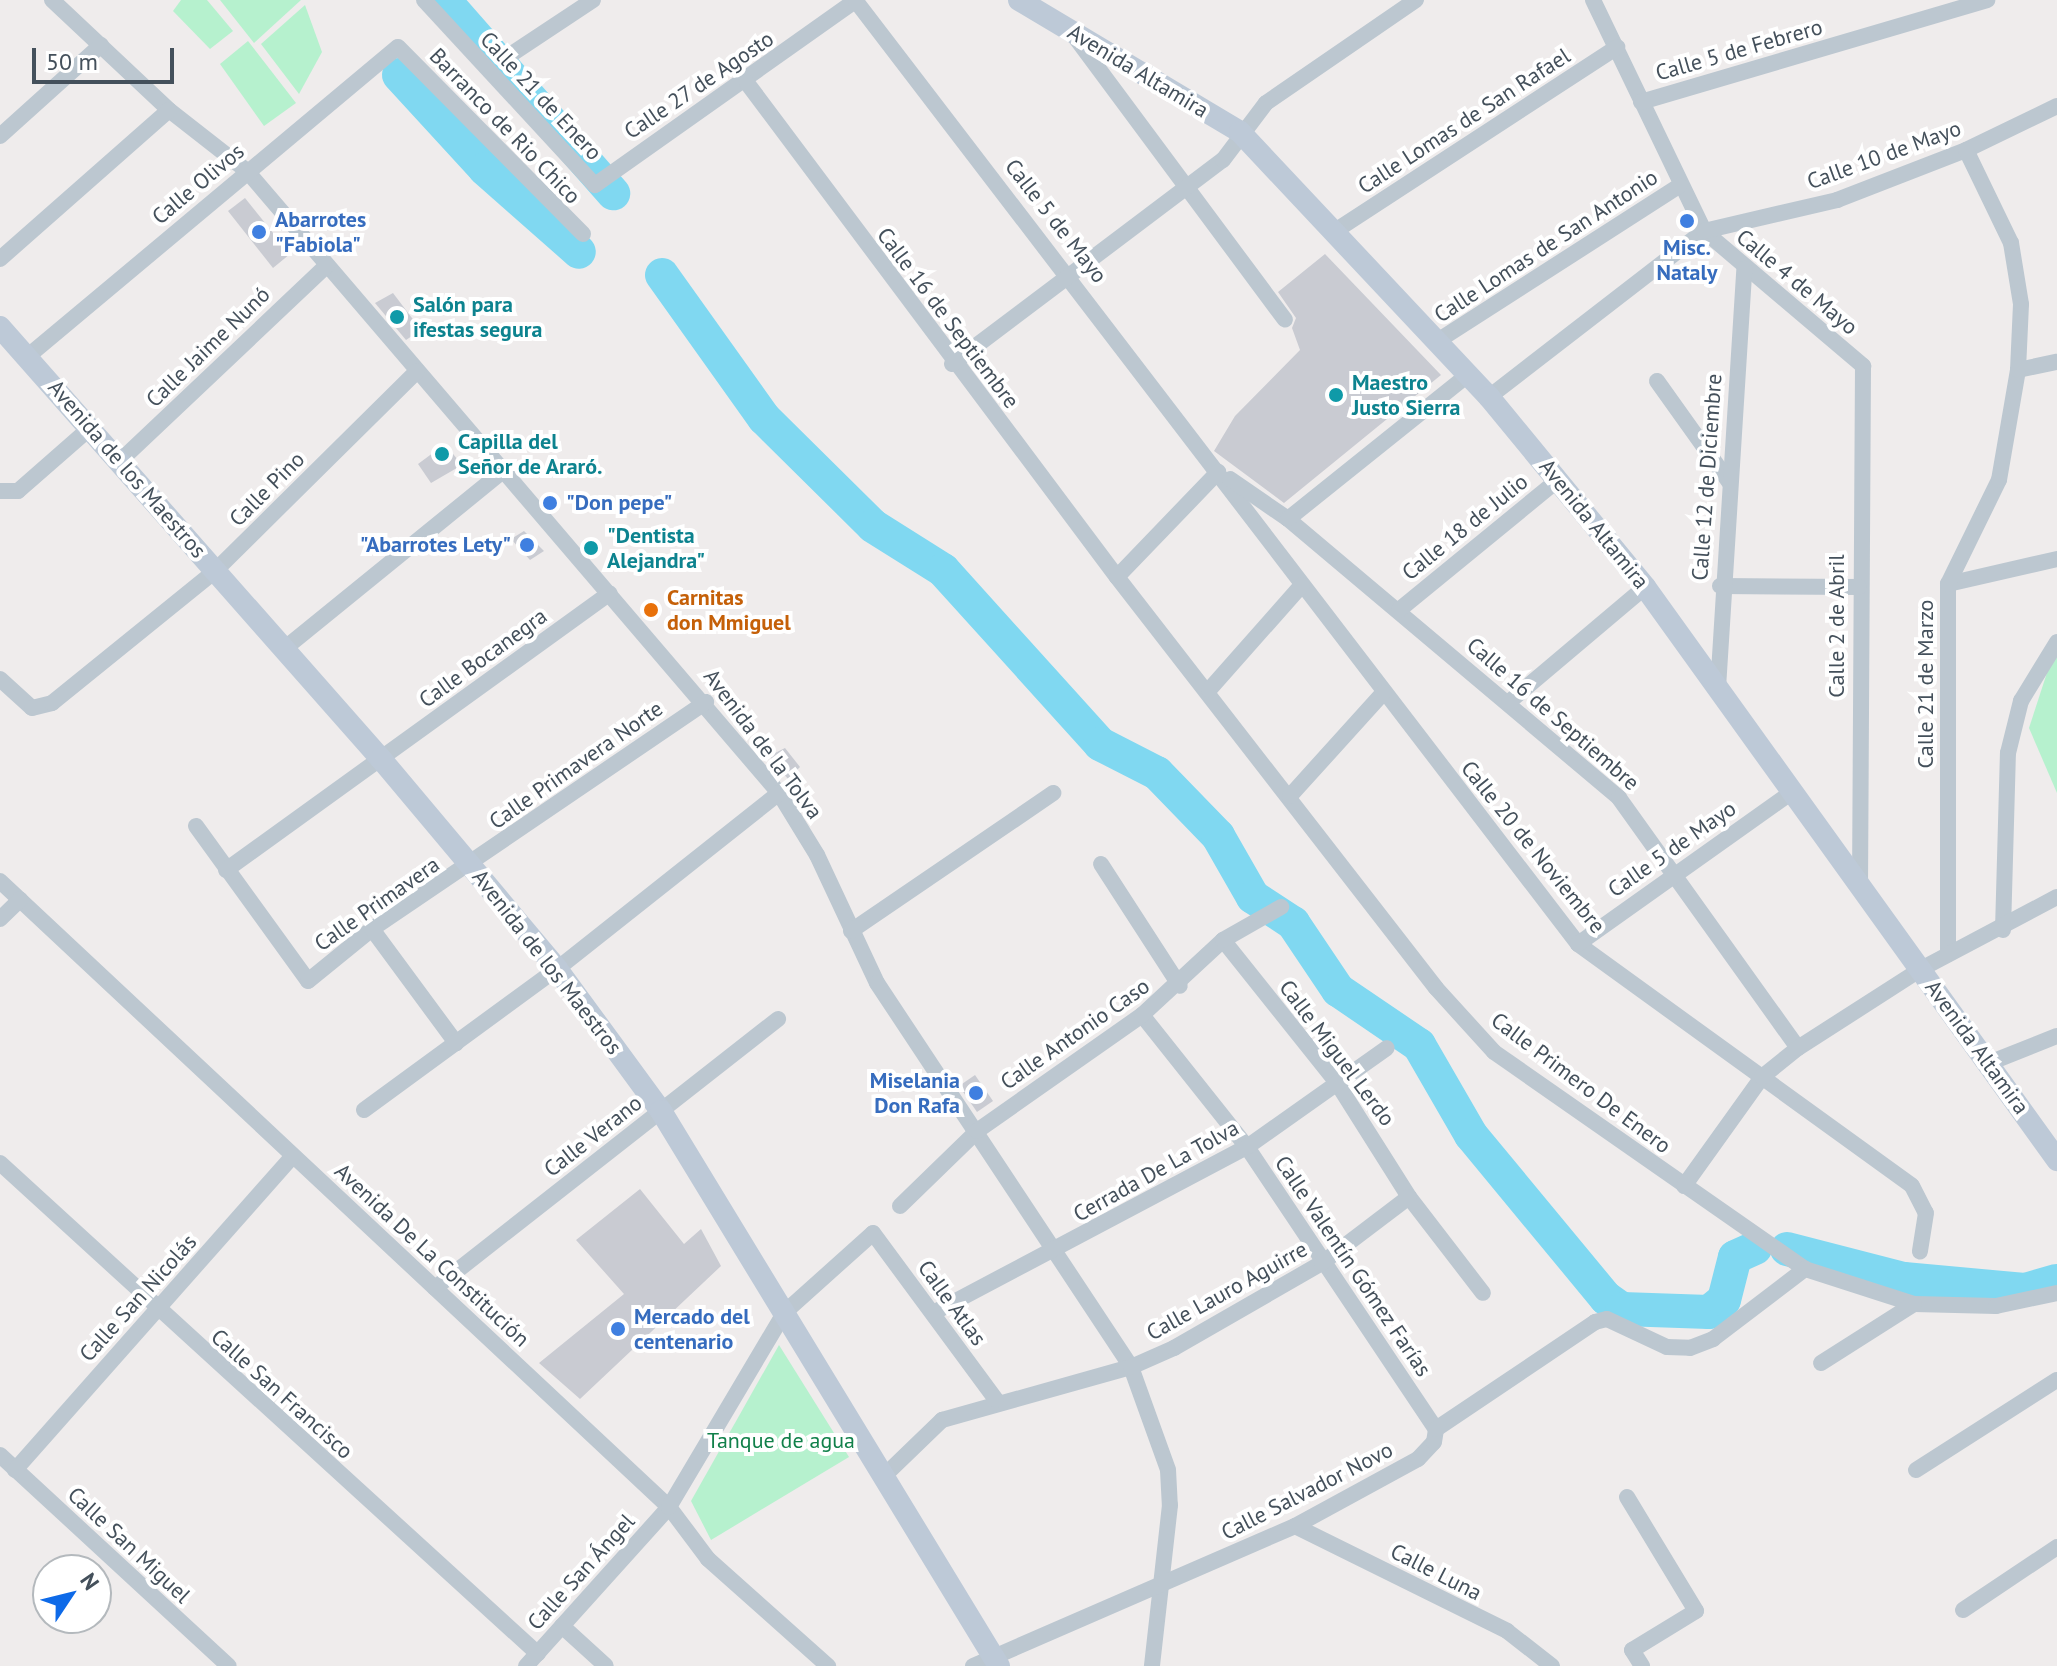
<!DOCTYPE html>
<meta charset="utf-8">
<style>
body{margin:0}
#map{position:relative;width:2057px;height:1666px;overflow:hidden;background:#efecec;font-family:"PT Sans",sans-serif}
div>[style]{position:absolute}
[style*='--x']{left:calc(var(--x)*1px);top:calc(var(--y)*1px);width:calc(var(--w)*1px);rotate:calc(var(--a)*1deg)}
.green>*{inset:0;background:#b6f1ce}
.river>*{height:34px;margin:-17px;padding:0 17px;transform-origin:17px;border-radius:17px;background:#80d8f1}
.building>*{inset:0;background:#c9cbd2}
.street>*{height:16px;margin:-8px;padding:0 8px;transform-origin:8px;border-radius:8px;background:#bcc7d0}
.secondary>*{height:22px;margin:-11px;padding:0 11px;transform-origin:11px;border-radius:11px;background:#bdc9d7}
.dots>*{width:22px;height:22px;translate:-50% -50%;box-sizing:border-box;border:4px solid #fff;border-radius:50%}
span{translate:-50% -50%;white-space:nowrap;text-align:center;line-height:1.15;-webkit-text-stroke:8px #fff;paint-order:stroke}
.street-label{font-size:22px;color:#44505b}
.shop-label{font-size:22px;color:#366cbe;font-weight:700}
.left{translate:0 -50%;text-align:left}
.right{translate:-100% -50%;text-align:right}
.culture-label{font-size:22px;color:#0d838f;font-weight:700}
.food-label{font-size:22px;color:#c56008;font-weight:700}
.park-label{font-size:22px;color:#11804a}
.north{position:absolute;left:32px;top:1554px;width:80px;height:80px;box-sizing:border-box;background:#fff;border:2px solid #b4b9bd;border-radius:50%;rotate:55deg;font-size:22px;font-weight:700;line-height:32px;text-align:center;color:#44505b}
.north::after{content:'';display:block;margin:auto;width:28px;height:36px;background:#0e6ae8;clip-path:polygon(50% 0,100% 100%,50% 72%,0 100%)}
.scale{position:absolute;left:32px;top:48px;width:142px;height:36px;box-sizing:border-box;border:4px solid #44505b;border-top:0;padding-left:10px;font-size:24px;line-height:28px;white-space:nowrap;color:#44505b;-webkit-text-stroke:6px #fff;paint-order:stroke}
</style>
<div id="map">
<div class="green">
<div style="clip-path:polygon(181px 0,207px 0,233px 31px,210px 49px,173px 11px)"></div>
<div style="clip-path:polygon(220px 0,301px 0,254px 43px)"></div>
<div style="clip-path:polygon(305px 5px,322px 52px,299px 94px,261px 44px)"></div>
<div style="clip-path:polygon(248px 41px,296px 103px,264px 126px,220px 64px)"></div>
<div style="clip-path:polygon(2057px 642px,2057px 793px,2029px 728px)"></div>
<div style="clip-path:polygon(779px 1345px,849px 1457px,711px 1540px,691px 1501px)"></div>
</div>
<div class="river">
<div style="--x:444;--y:0;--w:257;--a:48.8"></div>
<div style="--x:399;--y:75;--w:127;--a:47.5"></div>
<div style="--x:485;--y:169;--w:125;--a:41.4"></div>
<div style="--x:662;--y:275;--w:176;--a:54.5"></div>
<div style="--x:764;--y:418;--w:153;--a:44.7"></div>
<div style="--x:873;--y:526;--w:83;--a:32.2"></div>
<div style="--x:943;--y:570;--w:234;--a:47.9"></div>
<div style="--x:1100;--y:744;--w:64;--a:27"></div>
<div style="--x:1157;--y:773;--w:88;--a:45.9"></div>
<div style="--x:1218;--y:836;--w:70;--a:60.2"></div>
<div style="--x:1253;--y:897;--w:48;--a:33"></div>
<div style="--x:1293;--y:923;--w:81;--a:56.1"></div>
<div style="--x:1338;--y:990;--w:98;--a:34.2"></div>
<div style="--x:1419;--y:1045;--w:104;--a:60"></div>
<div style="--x:1471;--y:1135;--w:212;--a:50.4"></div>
<div style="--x:1606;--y:1298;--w:19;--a:35"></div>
<div style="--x:1622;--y:1309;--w:87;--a:2"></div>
<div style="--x:1709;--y:1312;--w:19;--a:-39"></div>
<div style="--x:1724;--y:1300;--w:44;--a:-75.7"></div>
<div style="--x:1735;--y:1257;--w:22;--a:-24"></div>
<div style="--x:1787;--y:1249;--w:121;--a:14.4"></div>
<div style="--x:1904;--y:1279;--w:121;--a:5.2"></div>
<div style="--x:2025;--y:1290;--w:33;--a:-16"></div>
</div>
<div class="building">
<div style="clip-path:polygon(245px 198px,290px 254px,273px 268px,228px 211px)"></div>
<div style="clip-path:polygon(1325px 254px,1441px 375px,1284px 503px,1214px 451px,1235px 416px,1300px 350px,1292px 328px,1296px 318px,1278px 292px)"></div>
<div style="clip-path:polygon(393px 293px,421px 330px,406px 340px,375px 303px)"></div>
<div style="clip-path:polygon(445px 444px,462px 465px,431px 483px,418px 464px)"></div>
<div style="clip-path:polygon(524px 531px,544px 551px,530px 560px,511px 539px)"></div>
<div style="clip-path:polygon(785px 748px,800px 767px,788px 779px,769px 756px)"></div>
<div style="clip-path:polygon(975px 1075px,993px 1101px,977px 1112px,959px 1086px)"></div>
<div style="clip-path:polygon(640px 1189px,684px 1244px,701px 1229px,721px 1266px,580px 1399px,539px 1363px,624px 1294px,576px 1240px)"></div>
</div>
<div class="street">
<div style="--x:52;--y:0;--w:161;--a:43.2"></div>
<div style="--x:169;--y:110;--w:99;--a:38"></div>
<div style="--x:247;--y:171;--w:818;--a:49.46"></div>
<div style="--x:779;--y:793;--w:73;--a:58.5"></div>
<div style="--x:817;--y:855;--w:141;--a:64.9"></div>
<div style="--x:877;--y:983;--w:460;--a:56.5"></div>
<div style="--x:1131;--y:1367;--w:109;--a:70.2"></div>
<div style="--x:1168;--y:1470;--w:35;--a:87"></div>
<div style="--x:1170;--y:1505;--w:162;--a:96.4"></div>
<div style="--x:424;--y:0;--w:252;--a:47.3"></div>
<div style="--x:595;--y:185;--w:319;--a:-35.3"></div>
<div style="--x:855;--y:0;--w:1189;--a:52.55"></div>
<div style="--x:1578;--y:944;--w:412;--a:35.9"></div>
<div style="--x:1912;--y:1186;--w:30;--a:63"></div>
<div style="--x:1926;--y:1213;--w:39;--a:99"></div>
<div style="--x:1593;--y:0;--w:256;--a:64.3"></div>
<div style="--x:1704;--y:231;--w:209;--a:40.3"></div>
<div style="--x:1863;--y:366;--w:520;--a:90.33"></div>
<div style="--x:1075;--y:37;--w:352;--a:53.4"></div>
<div style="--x:507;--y:57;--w:103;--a:-33.5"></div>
<div style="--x:747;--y:83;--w:617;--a:53.17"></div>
<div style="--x:1117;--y:577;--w:520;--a:52.18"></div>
<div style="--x:1436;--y:988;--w:86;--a:47.8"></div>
<div style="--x:1494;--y:1052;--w:379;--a:34.9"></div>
<div style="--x:1805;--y:1269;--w:114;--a:17.8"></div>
<div style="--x:1914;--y:1304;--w:82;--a:1.4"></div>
<div style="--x:1996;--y:1306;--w:62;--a:-12"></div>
<div style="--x:1641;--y:102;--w:361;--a:-16.4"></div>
<div style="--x:0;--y:136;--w:136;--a:-42"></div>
<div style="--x:1335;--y:231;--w:337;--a:-33.1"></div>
<div style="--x:0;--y:259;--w:225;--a:-41.4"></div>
<div style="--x:1436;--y:342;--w:289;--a:-32.7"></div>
<div style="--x:27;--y:357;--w:483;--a:-39.9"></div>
<div style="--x:398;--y:47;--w:263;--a:45.3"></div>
<div style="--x:952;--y:364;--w:339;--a:-37"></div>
<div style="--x:1223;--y:160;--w:71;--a:-53"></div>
<div style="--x:1266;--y:103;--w:182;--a:-34.5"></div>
<div style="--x:2018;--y:370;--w:40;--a:-12"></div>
<div style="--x:1657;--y:381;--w:124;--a:54.5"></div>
<div style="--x:1489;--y:397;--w:272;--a:-37.7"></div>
<div style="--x:1704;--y:231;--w:137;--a:-13.1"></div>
<div style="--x:1837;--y:200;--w:138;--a:-21.2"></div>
<div style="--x:1966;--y:150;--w:101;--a:-25.8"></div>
<div style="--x:120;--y:461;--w:285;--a:-43.4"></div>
<div style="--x:1230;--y:479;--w:70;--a:34.6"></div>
<div style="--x:1288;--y:519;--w:433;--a:40.1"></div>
<div style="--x:1619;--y:798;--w:307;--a:54.4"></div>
<div style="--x:0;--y:491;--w:18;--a:0"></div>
<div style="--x:18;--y:491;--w:97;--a:-41.2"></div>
<div style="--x:1288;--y:519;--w:231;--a:-38.7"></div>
<div style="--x:1117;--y:577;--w:146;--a:-46.1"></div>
<div style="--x:1948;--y:584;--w:112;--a:-12.9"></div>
<div style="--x:1720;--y:586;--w:139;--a:0.4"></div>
<div style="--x:1399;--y:610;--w:207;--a:-39.3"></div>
<div style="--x:284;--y:649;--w:282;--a:-39.1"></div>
<div style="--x:0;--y:679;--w:43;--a:42.2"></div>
<div style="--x:32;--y:708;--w:21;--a:-14"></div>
<div style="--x:52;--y:703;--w:211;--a:-39"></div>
<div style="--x:216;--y:570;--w:283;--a:-44.7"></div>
<div style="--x:1718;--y:688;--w:420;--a:-86.4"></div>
<div style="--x:1209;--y:690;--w:140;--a:-48.5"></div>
<div style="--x:1509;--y:702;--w:178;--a:-40.2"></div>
<div style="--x:1290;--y:796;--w:139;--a:-47.9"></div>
<div style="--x:196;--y:826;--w:191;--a:54.1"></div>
<div style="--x:308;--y:981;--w:82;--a:-39.1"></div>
<div style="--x:372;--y:929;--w:404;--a:-34.2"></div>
<div style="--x:1101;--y:864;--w:145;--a:57.1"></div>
<div style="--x:226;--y:870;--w:473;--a:-35.8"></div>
<div style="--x:0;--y:881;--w:916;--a:43.1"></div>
<div style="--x:669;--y:1507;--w:65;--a:53.1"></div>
<div style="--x:708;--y:1559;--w:161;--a:41.7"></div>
<div style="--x:0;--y:919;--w:28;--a:-44"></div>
<div style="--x:372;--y:929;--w:142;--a:53.6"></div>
<div style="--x:2003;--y:930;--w:177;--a:-88.4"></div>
<div style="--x:2008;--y:753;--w:54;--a:-76"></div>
<div style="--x:2021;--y:701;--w:69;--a:-58.6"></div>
<div style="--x:851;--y:931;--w:245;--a:-34.3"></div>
<div style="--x:1223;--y:940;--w:183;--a:51.4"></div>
<div style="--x:1337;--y:1083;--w:135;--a:57.7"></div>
<div style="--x:1409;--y:1197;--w:121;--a:52.4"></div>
<div style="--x:1578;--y:944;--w:262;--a:-35.4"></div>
<div style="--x:1948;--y:954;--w:370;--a:-90"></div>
<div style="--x:1948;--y:584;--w:116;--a:-63.9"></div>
<div style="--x:1999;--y:480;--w:112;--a:-80.2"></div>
<div style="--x:2018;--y:370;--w:66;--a:-87.4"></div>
<div style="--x:2021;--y:304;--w:62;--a:-99.3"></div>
<div style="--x:2011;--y:243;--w:103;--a:-115.8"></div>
<div style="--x:1142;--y:1015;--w:169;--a:51.5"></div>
<div style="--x:1247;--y:1147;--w:339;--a:56.2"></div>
<div style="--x:1989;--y:1063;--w:73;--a:-21.7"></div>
<div style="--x:364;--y:1110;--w:239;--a:-36.2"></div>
<div style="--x:557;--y:969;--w:283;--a:-38.4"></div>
<div style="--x:0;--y:1163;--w:728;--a:42.38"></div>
<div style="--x:1684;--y:1186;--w:134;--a:-54.4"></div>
<div style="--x:1762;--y:1077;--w:46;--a:-38.9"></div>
<div style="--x:1798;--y:1048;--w:146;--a:-32.7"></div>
<div style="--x:1921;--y:969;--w:154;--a:-27.9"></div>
<div style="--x:900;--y:1206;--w:107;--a:-44.2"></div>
<div style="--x:977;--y:1131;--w:202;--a:-35.1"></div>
<div style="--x:1142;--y:1015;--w:110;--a:-42.8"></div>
<div style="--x:1223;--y:940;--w:67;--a:-29.6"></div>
<div style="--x:435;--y:1288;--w:436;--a:-38.1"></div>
<div style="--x:933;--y:1313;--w:355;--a:-27.9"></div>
<div style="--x:1247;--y:1147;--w:171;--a:-35.3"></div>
<div style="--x:1821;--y:1363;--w:110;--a:-32.4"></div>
<div style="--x:0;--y:1455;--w:311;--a:42.7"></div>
<div style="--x:15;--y:1470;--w:419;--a:-48.5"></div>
<div style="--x:1916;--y:1470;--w:167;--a:-32.6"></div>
<div style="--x:884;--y:1476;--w:81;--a:-44"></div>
<div style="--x:942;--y:1420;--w:196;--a:-15.7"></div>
<div style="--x:1131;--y:1367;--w:47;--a:-23.8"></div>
<div style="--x:1174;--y:1348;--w:171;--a:-29.9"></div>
<div style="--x:1322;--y:1263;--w:109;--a:-37.2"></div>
<div style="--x:1627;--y:1497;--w:133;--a:58.8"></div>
<div style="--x:1696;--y:1611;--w:75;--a:148.6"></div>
<div style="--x:1632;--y:1650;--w:19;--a:58"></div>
<div style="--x:1295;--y:1526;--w:237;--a:26.3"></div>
<div style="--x:1507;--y:1631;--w:57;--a:37.9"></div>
<div style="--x:1963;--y:1610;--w:113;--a:-33.8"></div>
<div style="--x:562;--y:1626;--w:59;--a:42.3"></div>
<div style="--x:526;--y:1666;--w:214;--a:-48"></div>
<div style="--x:669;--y:1507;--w:227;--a:-59.3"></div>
<div style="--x:785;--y:1312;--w:118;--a:-41.9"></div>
<div style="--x:873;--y:1233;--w:207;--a:53.6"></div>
<div style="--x:973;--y:1666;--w:351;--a:-23.5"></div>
<div style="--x:1295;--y:1526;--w:140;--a:-28.6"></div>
<div style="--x:1418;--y:1459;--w:23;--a:-47"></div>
<div style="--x:1434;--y:1442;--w:13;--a:-81"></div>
<div style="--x:1436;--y:1429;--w:192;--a:-33.9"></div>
<div style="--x:1595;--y:1322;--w:12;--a:-14"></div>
<div style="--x:1607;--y:1319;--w:66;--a:25"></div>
<div style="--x:1667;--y:1347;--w:23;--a:2"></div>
<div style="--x:1690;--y:1348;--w:25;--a:-21"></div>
<div style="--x:1713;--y:1339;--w:116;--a:-37.3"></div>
</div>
<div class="secondary">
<div style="--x:1019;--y:0;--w:257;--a:30.8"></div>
<div style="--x:1240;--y:132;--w:364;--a:46.8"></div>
<div style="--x:1489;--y:397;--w:246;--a:50.6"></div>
<div style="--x:1645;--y:587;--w:706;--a:54.28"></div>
<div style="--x:0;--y:327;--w:576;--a:48.59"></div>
<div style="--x:381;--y:759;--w:274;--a:50"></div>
<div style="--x:557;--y:969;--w:176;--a:53.8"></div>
<div style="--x:661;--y:1111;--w:650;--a:58.66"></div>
</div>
<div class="dots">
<div style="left:1687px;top:221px;background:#3f7fe0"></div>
<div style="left:259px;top:232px;background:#3f7fe0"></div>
<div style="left:397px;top:317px;background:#0f9aa8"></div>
<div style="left:1336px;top:395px;background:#0f9aa8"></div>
<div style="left:442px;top:454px;background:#0f9aa8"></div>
<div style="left:550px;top:503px;background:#3f7fe0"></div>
<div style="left:527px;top:545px;background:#3f7fe0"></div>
<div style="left:591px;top:548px;background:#0f9aa8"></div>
<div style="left:651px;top:610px;background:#e8710a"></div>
<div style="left:976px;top:1093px;background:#3f7fe0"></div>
<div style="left:618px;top:1329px;background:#3f7fe0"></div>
</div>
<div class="street-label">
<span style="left:1739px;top:50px;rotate:-16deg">Calle 5 de Febrero</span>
<span style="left:1138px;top:71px;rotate:31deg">Avenida Altamira</span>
<span style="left:699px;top:85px;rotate:-34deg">Calle 27 de Agosto</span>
<span style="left:541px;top:96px;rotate:47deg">Calle 21 de Enero</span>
<span style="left:1464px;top:121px;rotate:-33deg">Calle Lomas de San Rafael</span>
<span style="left:505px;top:126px;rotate:46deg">Barranco de Rio Chico</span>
<span style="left:1884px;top:155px;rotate:-20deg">Calle 10 de Mayo</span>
<span style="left:198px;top:184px;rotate:-40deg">Calle Olivos</span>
<span style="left:1056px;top:221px;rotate:52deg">Calle 5 de Mayo</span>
<span style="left:1546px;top:246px;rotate:-33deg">Calle Lomas de San Antonio</span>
<span style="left:1797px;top:282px;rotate:40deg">Calle 4 de Mayo</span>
<span style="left:948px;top:318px;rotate:53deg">Calle 16 de Septiembre</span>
<span style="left:208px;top:347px;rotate:-44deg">Calle Jaime Nunó</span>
<span style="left:127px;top:469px;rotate:49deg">Avenida de los Maestros</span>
<span style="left:1707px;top:477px;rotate:-86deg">Calle 12 de Diciembre</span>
<span style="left:267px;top:489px;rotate:-45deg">Calle Pino</span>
<span style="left:1594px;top:524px;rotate:51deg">Avenida Altamira</span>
<span style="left:1465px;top:527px;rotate:-39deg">Calle 18 de Julio</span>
<span style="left:1837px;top:626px;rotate:-90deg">Calle 2 de Abril</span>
<span style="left:483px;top:658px;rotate:-36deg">Calle Bocanegra</span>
<span style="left:1926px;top:684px;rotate:-90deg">Calle 21 de Marzo</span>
<span style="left:1553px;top:714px;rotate:41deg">Calle 16 de Septiembre</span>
<span style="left:763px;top:744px;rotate:53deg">Avenida de la Tolva</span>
<span style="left:576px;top:765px;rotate:-35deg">Calle Primavera Norte</span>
<span style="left:1533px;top:847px;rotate:51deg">Calle 20 de Noviembre</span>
<span style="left:1672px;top:849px;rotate:-35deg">Calle 5 de Mayo</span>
<span style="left:377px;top:904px;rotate:-35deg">Calle Primavera</span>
<span style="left:547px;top:962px;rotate:52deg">Avenida de los Maestros</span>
<span style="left:1075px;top:1034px;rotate:-35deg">Calle Antonio Caso</span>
<span style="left:1977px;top:1047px;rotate:54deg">Avenida Altamira</span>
<span style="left:1337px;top:1053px;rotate:53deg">Calle Miguel Lerdo</span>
<span style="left:1581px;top:1083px;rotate:37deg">Calle Primero De Enero</span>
<span style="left:593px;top:1136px;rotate:-38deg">Calle Verano</span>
<span style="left:1156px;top:1171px;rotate:-29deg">Cerrada De La Tolva</span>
<span style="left:432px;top:1255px;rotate:43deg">Avenida De La Constitución</span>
<span style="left:1353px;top:1266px;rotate:56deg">Calle Valentín Gómez Farías</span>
<span style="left:1227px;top:1291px;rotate:-29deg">Calle Lauro Aguirre</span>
<span style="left:138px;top:1298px;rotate:-48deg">Calle San Nicolás</span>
<span style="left:952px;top:1303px;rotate:54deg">Calle Atlas</span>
<span style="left:282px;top:1394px;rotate:42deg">Calle San Francisco</span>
<span style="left:1307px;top:1491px;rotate:-27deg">Calle Salvador Novo</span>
<span style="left:129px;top:1545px;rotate:43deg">Calle San Miguel</span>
<span style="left:581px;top:1572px;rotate:-48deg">Calle San Ángel</span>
<span style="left:1436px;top:1572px;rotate:27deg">Calle Luna</span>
</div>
<div class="shop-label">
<span class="left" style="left:275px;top:232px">Abarrotes<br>"Fabiola"</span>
<span style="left:1687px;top:260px">Misc.<br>Nataly</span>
<span class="left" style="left:566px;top:503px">"Don pepe"</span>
<span class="right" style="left:511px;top:545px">"Abarrotes Lety"</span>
<span class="right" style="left:960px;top:1093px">Miselania<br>Don Rafa</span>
<span class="left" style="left:634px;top:1329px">Mercado del<br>centenario</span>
</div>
<div class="culture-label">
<span class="left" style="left:413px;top:317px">Salón para<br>ifestas segura</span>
<span class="left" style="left:1352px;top:395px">Maestro<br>Justo Sierra</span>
<span class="left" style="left:458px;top:454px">Capilla del<br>Señor de Araró.</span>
<span class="left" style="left:607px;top:548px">"Dentista<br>Alejandra"</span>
</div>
<div class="food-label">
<span class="left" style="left:667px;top:610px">Carnitas<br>don Mmiguel</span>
</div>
<div class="park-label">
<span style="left:781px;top:1441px">Tanque de agua</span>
</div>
<div class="north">N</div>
<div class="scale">50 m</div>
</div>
